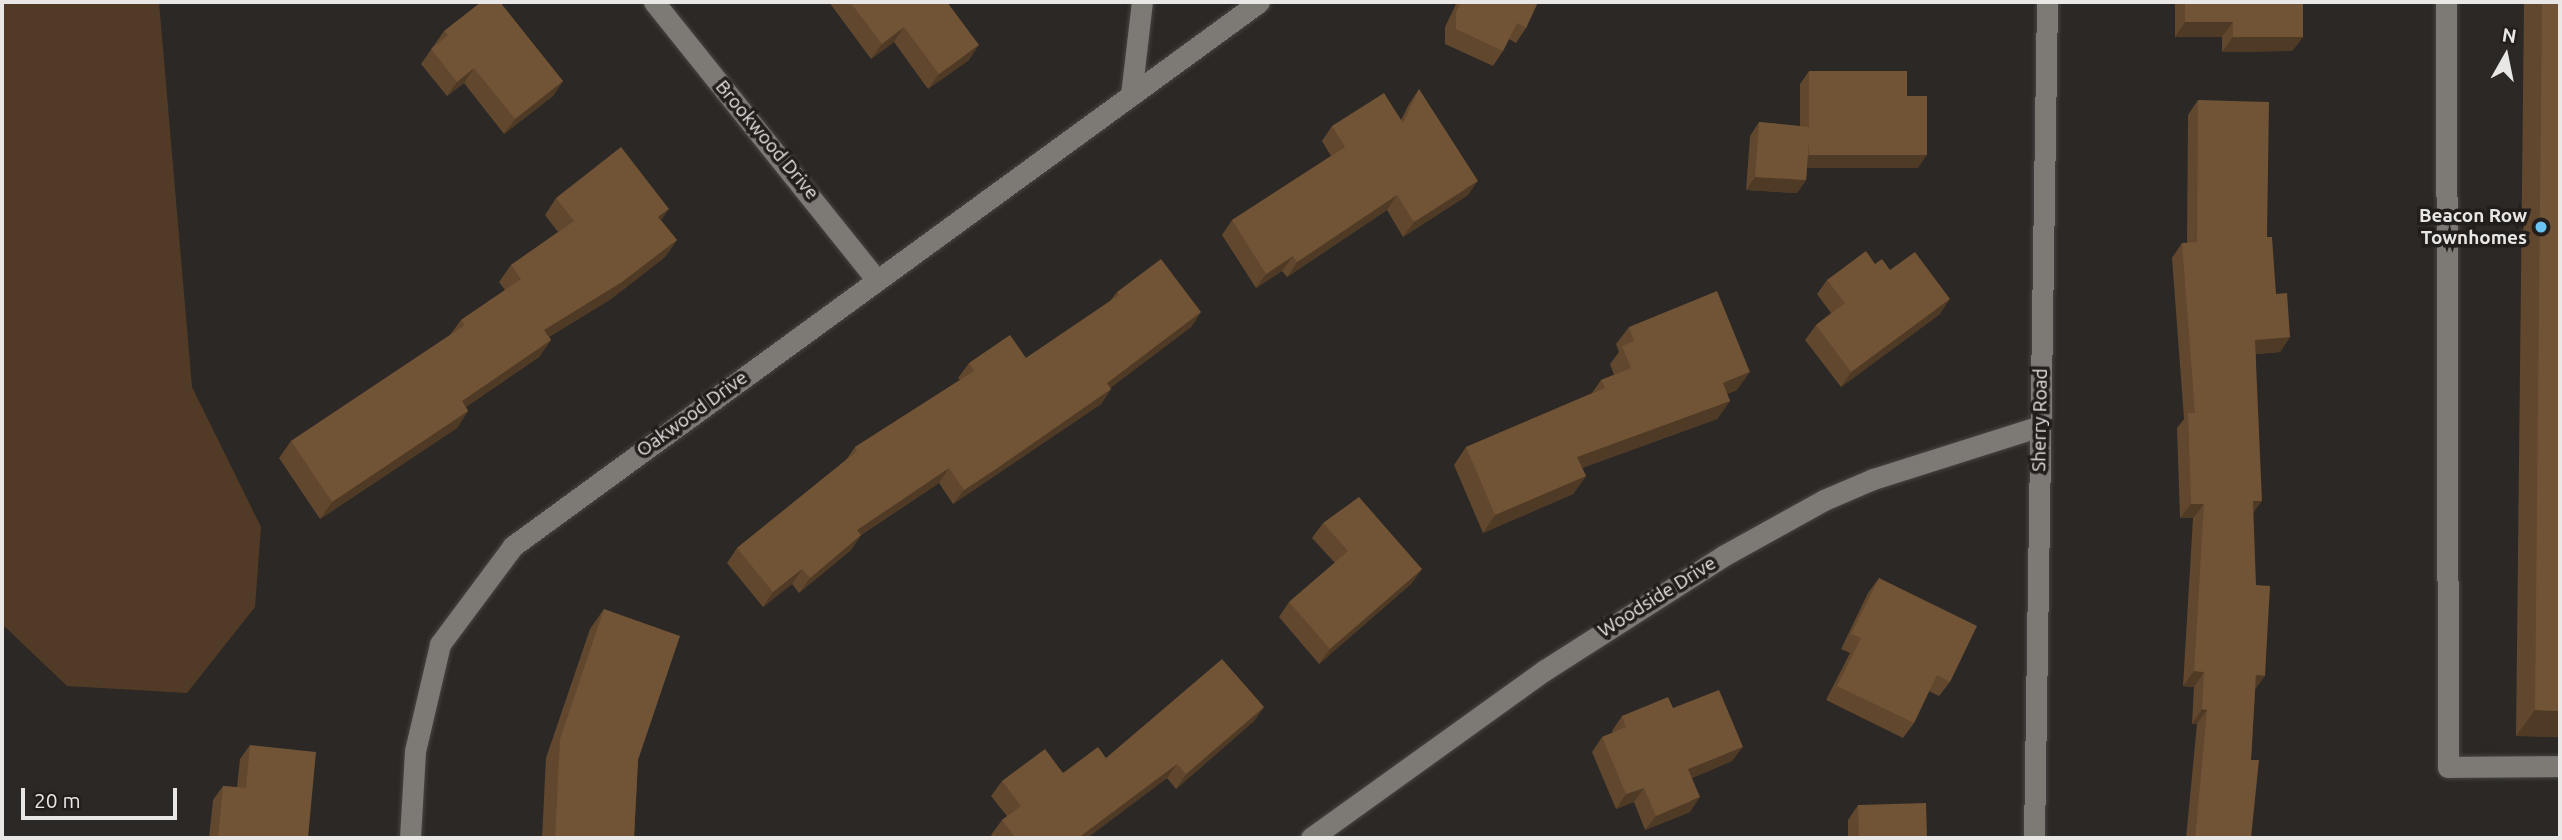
<!DOCTYPE html>
<style>
body{margin:0}
#map{position:relative;width:2562px;height:840px;overflow:hidden;background:#2b2825;font-family:Ubuntu,sans-serif}
div>[style]{position:absolute}
[style*='--x']{left:calc(var(--x)*1px);top:calc(var(--y)*1px);width:calc(var(--w)*1px);rotate:calc(var(--a)*1deg)}
.green>*{inset:0;background:#513b26}
.roads{filter:drop-shadow(0 0 2px #474442) drop-shadow(0 0 2px #474442)}
.service>*{height:21px;margin:-10.5px;padding:0 10.5px;transform-origin:10.5px;border-radius:10.5px;background:#7d7975}
.minor>*{height:21px;margin:-10.5px;padding:0 10.5px;transform-origin:10.5px;border-radius:10.5px;background:#7d7975}
.wall>*{inset:0;background:#61472e}
.shaded-wall>*{inset:0;background:#4f3a26}
.building>*{inset:0;background:#715336}
.dots>*{width:19px;height:19px;translate:-50% -50%;box-sizing:border-box;border:4px solid #221e1c;border-radius:50%}
span{translate:-50% -50%;white-space:nowrap;text-align:center;line-height:1.15;-webkit-text-stroke:7px #221e1c;paint-order:stroke}
.street-label{font-size:19px;color:#e9e7e5}
.poi-label{font-size:19px;color:#e9e7e5;font-weight:700}
.right{translate:-100% -50%;text-align:right}
.frame{position:absolute;inset:0;border:4px solid #e9e7e5;pointer-events:none}
.north{position:absolute;left:2471px;top:21px;width:70px;height:70px;-webkit-text-stroke:5px #221e1c;paint-order:stroke;rotate:9deg;font-size:19px;font-weight:700;line-height:28px;text-align:center;color:#e9e7e5}
.north::after{content:'';display:block;margin:auto;width:24px;height:32px;background:#e9e7e5;clip-path:polygon(50% 0,100% 100%,50% 72%,0 100%)}
.scale{position:absolute;left:21px;top:788px;width:156px;height:32px;box-sizing:border-box;border:4px solid #e9e7e5;border-top:0;padding-left:9px;font-size:21px;line-height:24px;white-space:nowrap;color:#e9e7e5;-webkit-text-stroke:5px #221e1c;paint-order:stroke}
</style>
<div id="map">
<div class="green">
<div style="clip-path:polygon(2px 2px,159px 2px,192px 387px,261px 527px,255px 607px,187px 693px,67px 686px,2px 624px)"></div>
</div>
<div class="roads">
<div class="service">
<div style="--x:2446;--y:2;--w:765;--a:89.85"></div>
<div style="--x:2448;--y:767;--w:112;--a:-0.5"></div>
</div>
<div class="minor">
<div style="--x:654;--y:2;--w:356;--a:51.3"></div>
<div style="--x:1131;--y:95;--w:94;--a:-83.3"></div>
<div style="--x:410;--y:838;--w:87;--a:-86.7"></div>
<div style="--x:415;--y:751;--w:110;--a:-76.8"></div>
<div style="--x:440;--y:644;--w:122;--a:-53.3"></div>
<div style="--x:513;--y:546;--w:923;--a:-36.1"></div>
<div style="--x:1311;--y:838;--w:288;--a:-35.7"></div>
<div style="--x:1545;--y:670;--w:211;--a:-32.6"></div>
<div style="--x:1723;--y:556;--w:115;--a:-29"></div>
<div style="--x:1824;--y:500;--w:53;--a:-23.2"></div>
<div style="--x:1873;--y:479;--w:175;--a:-17.6"></div>
<div style="--x:2034;--y:838;--w:836;--a:-89.11"></div>
</div>
</div>
<div class="wall">
<div style="clip-path:polygon(829px 2px,947px 2px,969px 60px,928px 89px,894px 42px,871px 59px)"></div>
<div style="clip-path:polygon(1457px 2px,1538px 2px,1526px 28px,1516px 43px,1509px 39px,1503px 51px,1493px 66px,1445px 44px,1445px 27px)"></div>
<div style="clip-path:polygon(2175px 2px,2303px 2px,2303px 37px,2292px 51px,2222px 52px,2222px 37px,2175px 37px)"></div>
<div style="clip-path:polygon(2524px 2px,2560px 2px,2560px 737px,2516px 736px)"></div>
<div style="clip-path:polygon(444px 31px,563px 81px,553px 96px,504px 134px,464px 83px,447px 96px,421px 64px)"></div>
<div style="clip-path:polygon(1809px 71px,1918px 168px,1807px 168px,1806px 180px,1797px 193px,1746px 190px,1750px 136px,1759px 122px,1800px 126px,1800px 84px)"></div>
<div style="clip-path:polygon(1419px 89px,1468px 195px,1403px 237px,1387px 210px,1287px 277px,1282px 271px,1256px 288px,1222px 235px,1232px 220px,1331px 156px,1322px 141px,1332px 126px,1401px 120px,1409px 104px)"></div>
<div style="clip-path:polygon(2198px 100px,2267px 237px,2276px 294px,2290px 337px,2280px 352px,2256px 354px,2253px 513px,2255px 689px,2251px 760px,2251px 838px,2186px 838px,2197px 724px,2192px 724px,2194px 687px,2183px 686px,2193px 518px,2180px 518px,2177px 428px,2184px 419px,2172px 258px,2182px 243px,2187px 243px,2188px 115px)"></div>
<div style="clip-path:polygon(556px 198px,661px 220px,677px 240px,665px 257px,611px 299px,549px 337px,551px 340px,539px 357px,466px 407px,468px 411px,457px 428px,320px 519px,279px 458px,291px 441px,450px 335px,461px 320px,505px 290px,499px 282px,511px 265px,558px 232px,545px 215px)"></div>
<div style="clip-path:polygon(1875px 264px,1890px 270px,1940px 314px,1841px 387px,1805px 340px,1816px 325px,1831px 313px,1817px 294px,1827px 280px)"></div>
<div style="clip-path:polygon(1117px 292px,1201px 312px,1191px 327px,1110px 388px,1111px 389px,1101px 404px,953px 504px,939px 483px,861px 535px,851px 550px,799px 593px,792px 584px,763px 607px,727px 563px,737px 548px,846px 460px,855px 447px,960px 380px,958px 378px,969px 363px,1026px 358px,1110px 301px)"></div>
<div style="clip-path:polygon(1629px 327px,1737px 390px,1727px 394px,1730px 401px,1717px 419px,1582px 468px,1586px 476px,1573px 494px,1483px 533px,1454px 465px,1466px 447px,1592px 393px,1601px 380px,1614px 375px,1610px 364px,1619px 352px,1616px 344px)"></div>
<div style="clip-path:polygon(1323px 523px,1422px 569px,1411px 584px,1319px 664px,1279px 617px,1289px 602px,1335px 563px,1312px 538px)"></div>
<div style="clip-path:polygon(1879px 578px,1950px 682px,1939px 696px,1929px 691px,1914px 723px,1903px 738px,1826px 700px,1850px 653px,1841px 649px,1868px 593px)"></div>
<div style="clip-path:polygon(604px 609px,638px 760px,634px 838px,542px 838px,546px 758px,590px 629px)"></div>
<div style="clip-path:polygon(1264px 707px,1254px 721px,1176px 789px,1167px 778px,1087px 838px,994px 838px,991px 835px,1002px 820px,1007px 816px,991px 796px,1002px 781px,1063px 773px)"></div>
<div style="clip-path:polygon(1673px 708px,1732px 761px,1692px 778px,1690px 812px,1645px 830px,1634px 802px,1616px 809px,1592px 752px,1602px 737px,1613px 733px,1612px 731px,1622px 716px)"></div>
<div style="clip-path:polygon(250px 745px,308px 838px,209px 838px,213px 800px,223px 786px,237px 787px,240px 759px)"></div>
<div style="clip-path:polygon(1858px 805px,1927px 838px,1848px 838px,1848px 820px)"></div>
</div>
<div class="shaded-wall">
<div style="clip-path:polygon(2185px 22px,2233px 22px,2222px 37px,2175px 37px)"></div>
<div style="clip-path:polygon(904px 27px,894px 42px,871px 59px,882px 44px)"></div>
<div style="clip-path:polygon(2233px 37px,2303px 37px,2292px 51px,2222px 52px)"></div>
<div style="clip-path:polygon(979px 45px,969px 60px,928px 89px,939px 74px)"></div>
<div style="clip-path:polygon(474px 68px,464px 83px,447px 96px,457px 82px)"></div>
<div style="clip-path:polygon(563px 81px,553px 96px,504px 134px,515px 119px)"></div>
<div style="clip-path:polygon(1809px 155px,1927px 155px,1918px 168px,1800px 168px)"></div>
<div style="clip-path:polygon(1755px 177px,1806px 180px,1797px 193px,1746px 190px)"></div>
<div style="clip-path:polygon(1478px 181px,1468px 195px,1403px 237px,1414px 222px)"></div>
<div style="clip-path:polygon(1397px 195px,1387px 210px,1287px 277px,1297px 262px)"></div>
<div style="clip-path:polygon(669px 209px,657px 226px,658px 217px)"></div>
<div style="clip-path:polygon(677px 240px,665px 257px,611px 299px,532px 347px,544px 330px)"></div>
<div style="clip-path:polygon(1293px 256px,1282px 271px,1256px 288px,1266px 274px)"></div>
<div style="clip-path:polygon(1950px 299px,1940px 314px,1841px 387px,1851px 372px)"></div>
<div style="clip-path:polygon(1201px 312px,1191px 327px,1097px 398px,1107px 383px)"></div>
<div style="clip-path:polygon(2290px 337px,2280px 352px,2245px 355px,2255px 340px)"></div>
<div style="clip-path:polygon(551px 340px,539px 357px,450px 418px,462px 401px)"></div>
<div style="clip-path:polygon(1750px 372px,1737px 390px,1710px 401px,1723px 383px)"></div>
<div style="clip-path:polygon(1111px 389px,1101px 404px,953px 504px,964px 490px)"></div>
<div style="clip-path:polygon(1730px 401px,1717px 419px,1565px 474px,1577px 457px)"></div>
<div style="clip-path:polygon(468px 411px,457px 428px,320px 519px,332px 502px)"></div>
<div style="clip-path:polygon(949px 468px,939px 483px,846px 544px,857px 530px)"></div>
<div style="clip-path:polygon(1586px 476px,1573px 494px,1483px 533px,1495px 515px)"></div>
<div style="clip-path:polygon(2253px 501px,2262px 501px,2251px 516px)"></div>
<div style="clip-path:polygon(2191px 504px,2204px 504px,2193px 518px,2180px 518px)"></div>
<div style="clip-path:polygon(861px 535px,851px 550px,799px 593px,810px 578px)"></div>
<div style="clip-path:polygon(802px 569px,792px 584px,763px 607px,773px 592px)"></div>
<div style="clip-path:polygon(1422px 569px,1411px 584px,1319px 664px,1330px 649px)"></div>
<div style="clip-path:polygon(2194px 671px,2204px 672px,2194px 687px,2183px 686px)"></div>
<div style="clip-path:polygon(2256px 675px,2265px 676px,2254px 691px)"></div>
<div style="clip-path:polygon(1264px 707px,1254px 721px,1176px 789px,1186px 774px)"></div>
<div style="clip-path:polygon(2202px 709px,2207px 710px,2197px 724px,2192px 724px)"></div>
<div style="clip-path:polygon(2535px 710px,2560px 711px,2560px 737px,2516px 736px)"></div>
<div style="clip-path:polygon(1743px 747px,1732px 761px,1678px 784px,1688px 769px)"></div>
<div style="clip-path:polygon(1177px 764px,1167px 778px,1087px 838px,1078px 838px)"></div>
<div style="clip-path:polygon(1644px 788px,1634px 802px,1616px 809px,1626px 794px)"></div>
<div style="clip-path:polygon(1700px 797px,1690px 812px,1645px 830px,1656px 816px)"></div>
</div>
<div class="building">
<div style="clip-path:polygon(481px 2px,500px 2px,563px 81px,515px 119px,474px 68px,457px 82px,431px 49px,448px 35px,444px 31px)"></div>
<div style="clip-path:polygon(850px 2px,947px 2px,979px 45px,939px 74px,904px 27px,882px 44px)"></div>
<div style="clip-path:polygon(1461px 2px,1538px 2px,1526px 28px,1517px 23px,1503px 51px,1456px 29px,1456px 12px)"></div>
<div style="clip-path:polygon(2185px 2px,2303px 2px,2303px 37px,2233px 37px,2233px 22px,2185px 22px)"></div>
<div style="clip-path:polygon(2542px 2px,2560px 2px,2560px 711px,2535px 710px)"></div>
<div style="clip-path:polygon(1809px 71px,1907px 71px,1907px 96px,1927px 96px,1927px 155px,1809px 155px,1809px 141px,1806px 180px,1755px 177px,1759px 122px,1809px 127px)"></div>
<div style="clip-path:polygon(1419px 89px,1478px 181px,1414px 222px,1397px 195px,1297px 262px,1293px 256px,1266px 274px,1232px 220px,1345px 147px,1332px 126px,1384px 93px,1403px 123px)"></div>
<div style="clip-path:polygon(2198px 100px,2269px 102px,2267px 237px,2272px 237px,2276px 294px,2287px 293px,2290px 337px,2255px 340px,2262px 501px,2253px 501px,2256px 585px,2270px 586px,2265px 676px,2256px 675px,2251px 760px,2259px 760px,2251px 838px,2195px 838px,2207px 710px,2202px 709px,2204px 672px,2194px 671px,2204px 504px,2191px 504px,2188px 413px,2195px 413px,2182px 243px,2197px 242px)"></div>
<div style="clip-path:polygon(621px 147px,669px 209px,658px 217px,677px 240px,622px 282px,544px 330px,551px 340px,462px 401px,468px 411px,332px 502px,291px 441px,465px 325px,461px 320px,521px 279px,511px 265px,574px 221px,556px 198px)"></div>
<div style="clip-path:polygon(1866px 251px,1875px 264px,1882px 259px,1890px 270px,1915px 252px,1950px 299px,1851px 372px,1816px 325px,1845px 303px,1827px 280px)"></div>
<div style="clip-path:polygon(1161px 259px,1201px 312px,1107px 383px,1111px 389px,996px 469px,964px 490px,949px 468px,857px 530px,861px 535px,810px 578px,802px 569px,773px 592px,737px 548px,857px 451px,855px 447px,974px 371px,969px 363px,1010px 335px,1026px 358px,1119px 295px,1117px 292px)"></div>
<div style="clip-path:polygon(1717px 291px,1750px 372px,1723px 383px,1730px 401px,1577px 457px,1586px 476px,1495px 515px,1466px 447px,1605px 388px,1601px 380px,1631px 368px,1622px 346px,1634px 341px,1629px 327px)"></div>
<div style="clip-path:polygon(1359px 497px,1422px 569px,1330px 649px,1289px 602px,1348px 551px,1323px 523px)"></div>
<div style="clip-path:polygon(1879px 578px,1977px 626px,1950px 682px,1937px 675px,1914px 723px,1837px 686px,1861px 638px,1851px 634px)"></div>
<div style="clip-path:polygon(604px 609px,680px 636px,638px 760px,634px 838px,555px 838px,560px 739px)"></div>
<div style="clip-path:polygon(1222px 659px,1264px 707px,1186px 774px,1177px 764px,1078px 838px,1016px 838px,1002px 820px,1021px 806px,1002px 781px,1045px 749px,1063px 773px,1098px 747px,1106px 758px)"></div>
<div style="clip-path:polygon(1719px 690px,1743px 747px,1688px 769px,1700px 797px,1656px 816px,1644px 788px,1626px 794px,1602px 737px,1626px 727px,1622px 716px,1668px 697px,1673px 708px)"></div>
<div style="clip-path:polygon(250px 745px,316px 752px,308px 838px,218px 838px,223px 786px,246px 788px)"></div>
<div style="clip-path:polygon(1926px 803px,1927px 838px,1836px 838px,1859px 837px,1858px 805px)"></div>
</div>
<div class="dots">
<div style="left:2541px;top:227px;background:#6cc3f2"></div>
</div>
<div class="street-label">
<span style="left:767px;top:140px;rotate:50deg">Brookwood Drive</span>
<span style="left:692px;top:414px;rotate:-36deg">Oakwood Drive</span>
<span style="left:2040px;top:420px;rotate:-89deg">Sherry Road</span>
<span style="left:1657px;top:597px;rotate:-32deg">Woodside Drive</span>
</div>
<div class="poi-label">
<span class="right" style="left:2527px;top:227px">Beacon Row<br>Townhomes</span>
</div>
<div class="frame"></div>
<div class="north">N</div>
<div class="scale">20 m</div>
</div>
